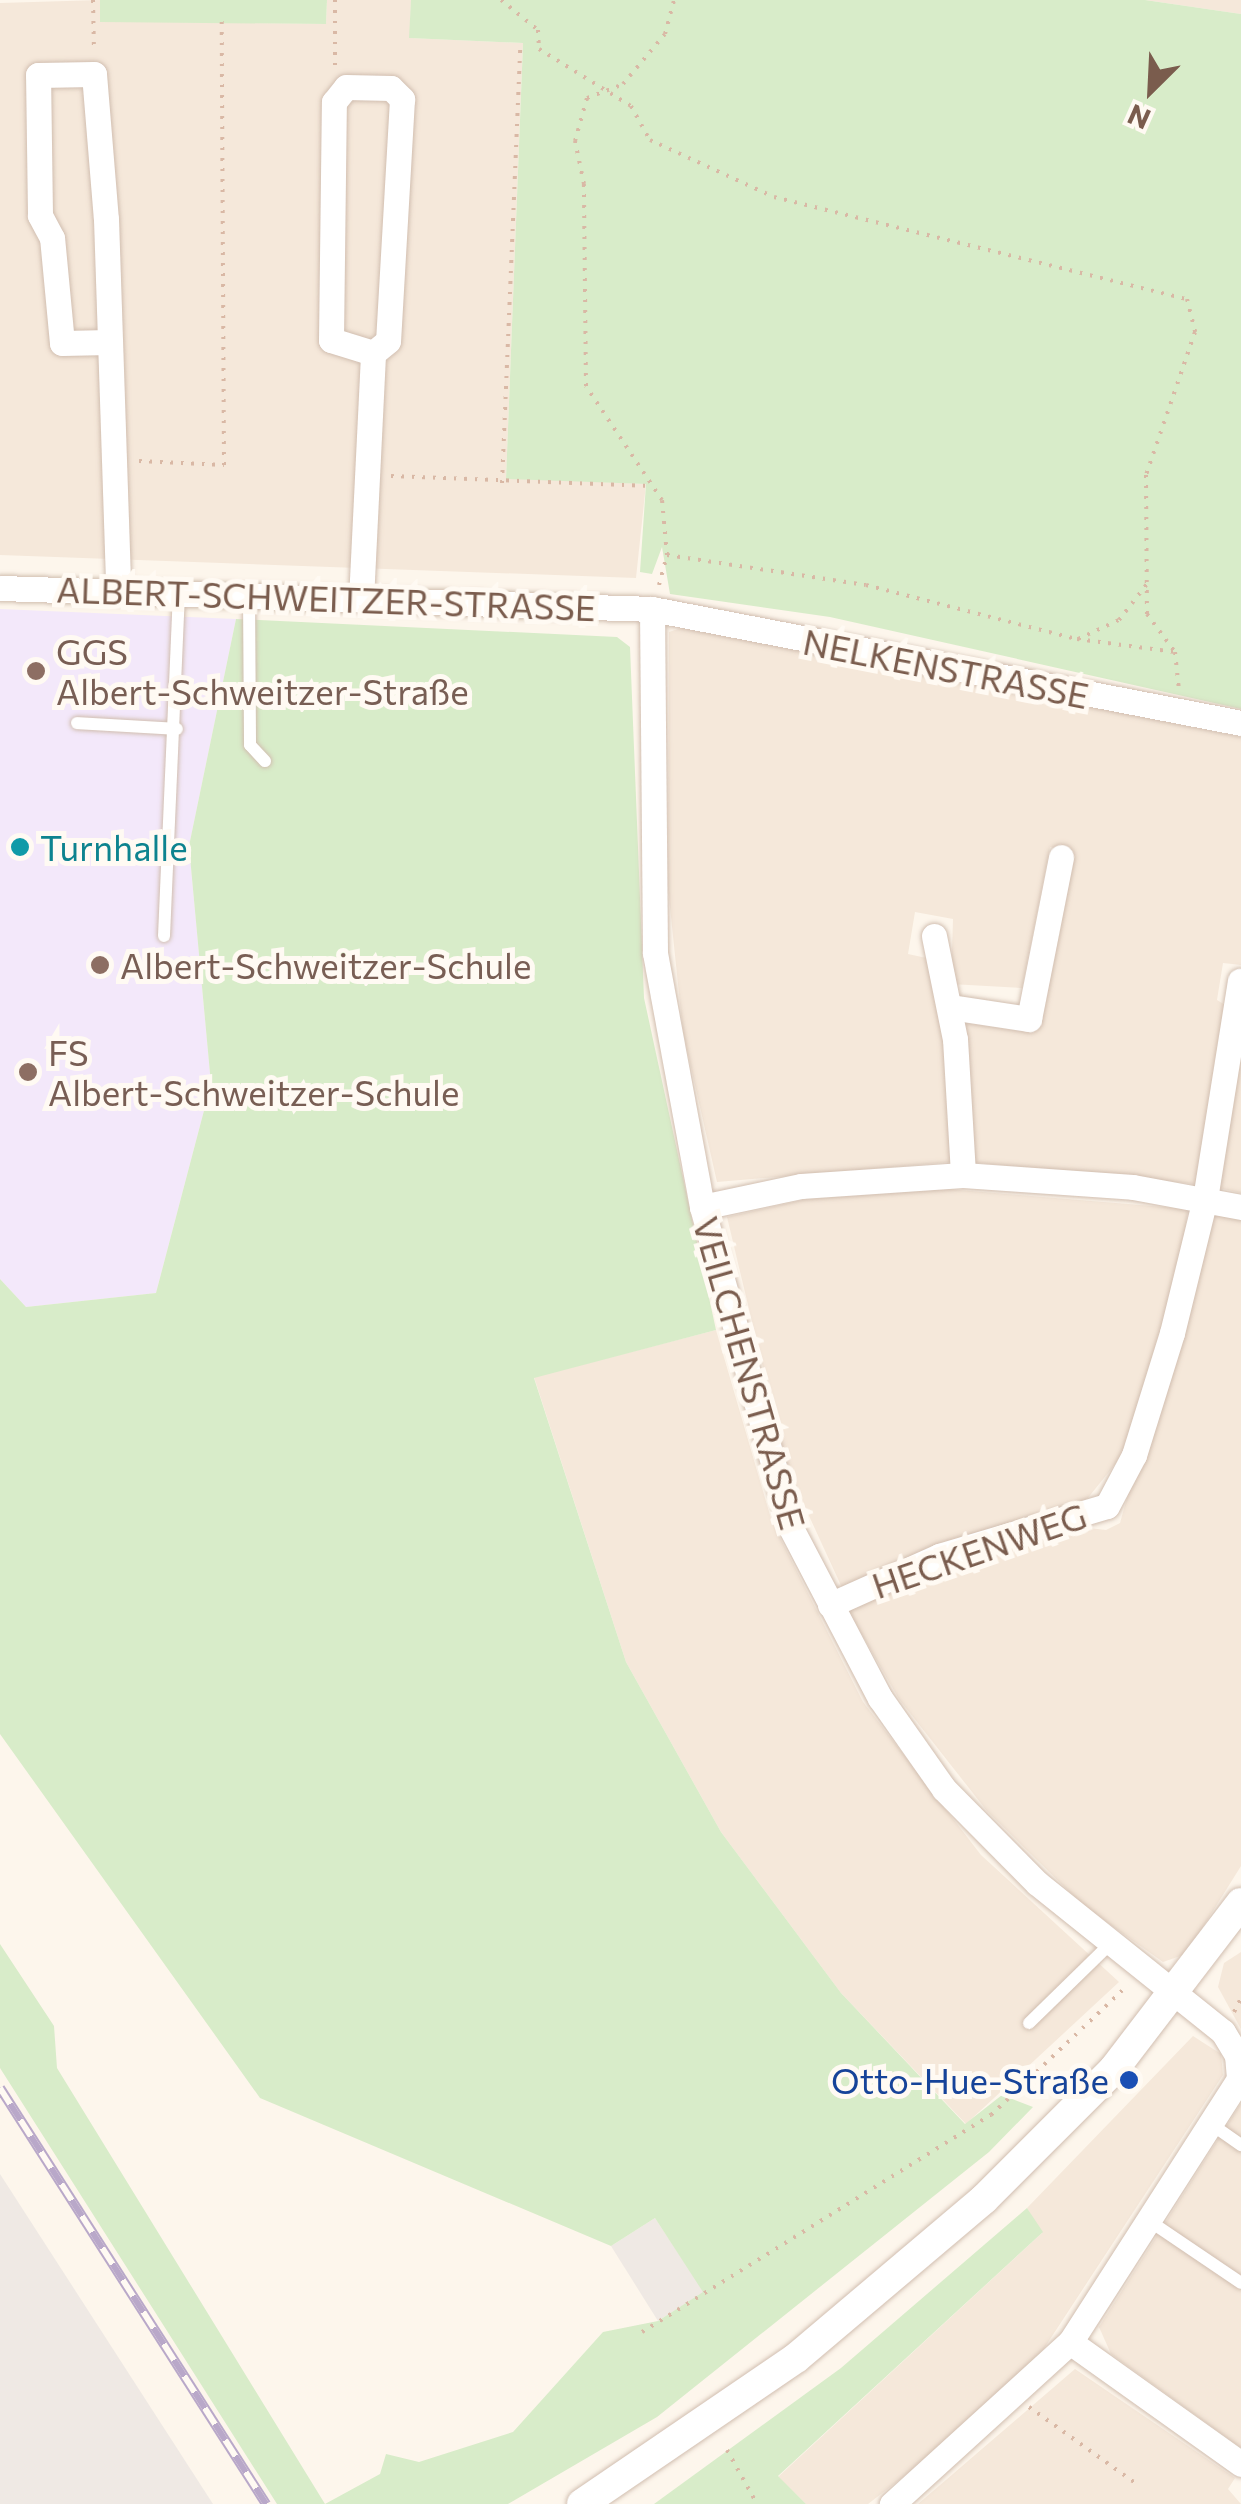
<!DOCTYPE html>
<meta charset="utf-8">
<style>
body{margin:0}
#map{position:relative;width:1241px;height:2504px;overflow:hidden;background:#fdf6ec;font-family:Commissioner,sans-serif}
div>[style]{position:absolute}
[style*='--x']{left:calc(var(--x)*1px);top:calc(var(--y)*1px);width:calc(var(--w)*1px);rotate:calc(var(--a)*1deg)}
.residential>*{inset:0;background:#f5e8da}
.industrial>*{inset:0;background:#efe9e4}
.education>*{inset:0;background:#f3e8fa}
.green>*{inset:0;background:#d8ecc9}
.path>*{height:4px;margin-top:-2px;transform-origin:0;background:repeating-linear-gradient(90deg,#d9b8a5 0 2.5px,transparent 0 10.5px)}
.roads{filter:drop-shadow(0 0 2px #d1beb0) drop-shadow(0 0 2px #d1beb0)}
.service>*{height:12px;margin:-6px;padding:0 6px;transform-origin:6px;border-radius:6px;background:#fff}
.minor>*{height:25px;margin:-12.5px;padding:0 12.5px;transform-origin:12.5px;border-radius:12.5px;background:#fff}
.tertiary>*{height:30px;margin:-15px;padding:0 15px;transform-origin:15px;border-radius:15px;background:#fff}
.rail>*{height:10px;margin-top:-5px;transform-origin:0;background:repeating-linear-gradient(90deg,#fffaf3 0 19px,#b9a8c9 0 38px);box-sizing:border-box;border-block:2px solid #b9a8c9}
.dots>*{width:28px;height:28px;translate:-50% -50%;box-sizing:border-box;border:5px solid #fffaf3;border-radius:50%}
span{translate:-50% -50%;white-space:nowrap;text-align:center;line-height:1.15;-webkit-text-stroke:10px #fffaf3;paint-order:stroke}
.street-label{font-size:35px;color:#7a5c4d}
.education-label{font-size:35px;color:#785e54}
.left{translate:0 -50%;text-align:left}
.culture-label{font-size:35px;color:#0d838f}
.transit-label{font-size:35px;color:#164399}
.right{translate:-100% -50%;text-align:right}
.north{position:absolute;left:1101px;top:40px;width:100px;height:100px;-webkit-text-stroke:8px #fffaf3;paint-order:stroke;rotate:204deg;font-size:28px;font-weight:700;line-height:40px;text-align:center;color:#7a5c4d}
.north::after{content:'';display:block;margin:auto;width:35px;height:45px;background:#7a5c4d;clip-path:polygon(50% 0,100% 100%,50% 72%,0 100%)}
</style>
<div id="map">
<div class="residential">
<div style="clip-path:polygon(100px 0,101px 21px,326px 24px,327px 0,411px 0,410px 38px,523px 43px,506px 478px,646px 484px,636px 578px,0 555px,0 3px)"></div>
<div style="clip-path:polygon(1145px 0,1241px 0,1241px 14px)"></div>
<div style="clip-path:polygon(690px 625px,1241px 737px,1241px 965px,1223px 963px,1217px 1000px,1227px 1006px,1196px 1184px,969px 1162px,958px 1022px,1034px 1033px,1069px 851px,1050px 847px,1022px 988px,951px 984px,953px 919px,915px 912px,908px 954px,931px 959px,944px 1005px,950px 1162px,717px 1182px,683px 1032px,668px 888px,669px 632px)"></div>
<div style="clip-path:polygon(1241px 1013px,1241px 1193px,1215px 1187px)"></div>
<div style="clip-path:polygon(947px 1189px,1188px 1209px,1180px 1266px,1121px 1457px,1087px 1499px,844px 1592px,787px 1468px,727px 1217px,807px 1199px)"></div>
<div style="clip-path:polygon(1207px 1213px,1241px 1220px,1241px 1866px,1186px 1954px,1163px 1962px,1084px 1906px,987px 1811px,899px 1699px,846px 1607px,1055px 1524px,1106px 1530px,1120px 1523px)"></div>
<div style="clip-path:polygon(716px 1330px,772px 1522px,863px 1702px,981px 1855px,1119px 1982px,966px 2124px,841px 1993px,721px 1832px,626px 1662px,534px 1377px)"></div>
<div style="clip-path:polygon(1241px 1952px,1241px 2029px,1218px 1987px,1224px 1963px)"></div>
<div style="clip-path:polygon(1193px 2036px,1221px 2054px,1223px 2075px,1041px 2353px,982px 2416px,868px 2504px,806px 2504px,778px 2477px,1042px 2233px,1027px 2208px)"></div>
<div style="clip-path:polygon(1241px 2103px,1241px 2448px,1111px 2354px,1099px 2327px)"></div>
<div style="clip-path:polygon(1075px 2369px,1235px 2478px,1228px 2489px,1241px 2504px,918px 2504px)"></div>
</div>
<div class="industrial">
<div style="clip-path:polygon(0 2174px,213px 2504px,0 2504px)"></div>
<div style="clip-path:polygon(655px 2218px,704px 2292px,658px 2321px,611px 2246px)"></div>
</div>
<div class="education">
<div style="clip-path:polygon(0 609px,236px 619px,189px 846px,211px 1084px,156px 1293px,26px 1307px,0 1279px)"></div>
</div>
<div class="green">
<div style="clip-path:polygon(100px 0,327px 0,326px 24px,100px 22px)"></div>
<div style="clip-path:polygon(411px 0,1145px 0,1241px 14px,1241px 709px,830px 617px,670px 594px,662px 547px,652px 574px,640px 572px,646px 484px,506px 479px,523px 43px,409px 38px)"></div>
<div style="clip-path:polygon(236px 619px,617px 637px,630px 647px,644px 998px,716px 1330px,534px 1378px,626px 1662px,721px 1832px,841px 1993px,965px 2124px,1002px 2095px,1033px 2107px,989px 2152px,657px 2417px,508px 2504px,277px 2504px,0 2068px,0 1944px,54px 2026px,57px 2068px,325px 2504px,380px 2474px,386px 2454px,419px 2462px,513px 2432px,603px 2332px,658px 2321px,703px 2292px,655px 2218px,611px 2246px,260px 2098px,0 1734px,0 1279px,26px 1307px,156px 1293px,211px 1084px,189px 846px)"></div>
<div style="clip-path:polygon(1027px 2208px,1043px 2232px,778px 2476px,806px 2504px,654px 2504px,841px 2368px)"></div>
</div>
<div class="path">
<div style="--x:93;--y:0;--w:50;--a:88.9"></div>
<div style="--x:501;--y:0;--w:48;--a:39"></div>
<div style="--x:538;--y:30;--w:19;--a:87"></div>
<div style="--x:539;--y:49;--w:108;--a:31.8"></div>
<div style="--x:631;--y:106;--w:39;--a:61"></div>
<div style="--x:650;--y:140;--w:136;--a:24.7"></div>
<div style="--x:774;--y:197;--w:425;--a:13.9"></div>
<div style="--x:1187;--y:299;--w:34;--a:76"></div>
<div style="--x:1195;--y:332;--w:151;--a:108.9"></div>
<div style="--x:1146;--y:475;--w:139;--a:89.6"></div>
<div style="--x:1147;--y:614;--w:47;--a:53.6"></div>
<div style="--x:335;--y:65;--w:65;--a:-90"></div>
<div style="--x:139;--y:461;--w:85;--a:2.7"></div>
<div style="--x:224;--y:465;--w:446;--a:-90.3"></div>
<div style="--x:391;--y:476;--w:260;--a:2.2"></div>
<div style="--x:502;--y:483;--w:435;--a:-87.6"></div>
<div style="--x:667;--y:555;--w:201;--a:8.6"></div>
<div style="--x:866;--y:585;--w:218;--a:14.4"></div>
<div style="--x:1077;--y:639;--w:99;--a:7.6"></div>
<div style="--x:1175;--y:652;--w:37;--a:84"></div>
<div style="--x:659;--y:585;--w:31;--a:-75"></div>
<div style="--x:667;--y:555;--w:55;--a:-95.2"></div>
<div style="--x:662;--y:500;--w:137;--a:-123.7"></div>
<div style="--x:586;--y:386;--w:202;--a:-90.6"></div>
<div style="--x:584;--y:184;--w:44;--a:-101.8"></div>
<div style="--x:575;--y:141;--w:45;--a:-74.4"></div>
<div style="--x:587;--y:98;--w:39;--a:-21"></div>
<div style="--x:623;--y:84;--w:65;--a:-50"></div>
<div style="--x:665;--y:34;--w:35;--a:-75"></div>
<div style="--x:1078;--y:639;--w:45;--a:-24.9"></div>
<div style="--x:1119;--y:620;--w:51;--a:-52.2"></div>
<div style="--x:1234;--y:2012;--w:16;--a:-63"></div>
<div style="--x:642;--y:2332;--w:411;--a:-31.9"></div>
<div style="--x:991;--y:2115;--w:189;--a:-43.5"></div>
<div style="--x:1029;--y:2407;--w:130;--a:35.6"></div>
<div style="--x:727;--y:2450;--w:62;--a:60.9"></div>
</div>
<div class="roads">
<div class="service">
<div style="--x:249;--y:596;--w:149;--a:89.6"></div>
<div style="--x:250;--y:745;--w:22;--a:47"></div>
<div style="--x:77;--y:723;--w:100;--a:3.4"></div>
<div style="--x:164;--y:936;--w:342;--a:-87.5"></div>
<div style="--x:1029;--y:2023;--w:112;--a:-44.3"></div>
<div style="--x:1211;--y:2124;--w:37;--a:35"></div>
<div style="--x:1148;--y:2220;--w:112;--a:34.1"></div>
</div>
<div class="minor">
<div style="--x:346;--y:87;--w:45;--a:1.3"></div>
<div style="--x:391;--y:88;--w:16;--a:45"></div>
<div style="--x:402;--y:99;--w:242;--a:93.3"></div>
<div style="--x:388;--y:341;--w:19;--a:141"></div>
<div style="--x:373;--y:353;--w:44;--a:-162.8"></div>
<div style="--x:331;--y:340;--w:238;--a:-89.3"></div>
<div style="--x:334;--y:102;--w:19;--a:-51"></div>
<div style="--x:110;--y:342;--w:48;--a:178.8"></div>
<div style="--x:62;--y:343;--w:105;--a:-95.4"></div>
<div style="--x:52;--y:238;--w:26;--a:-118"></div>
<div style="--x:40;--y:215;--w:140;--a:-90.8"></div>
<div style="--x:38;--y:75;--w:56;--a:-1"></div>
<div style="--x:94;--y:74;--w:145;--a:85.3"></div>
<div style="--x:106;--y:219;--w:371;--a:88.1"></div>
<div style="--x:0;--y:588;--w:652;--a:1.84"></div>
<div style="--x:652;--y:609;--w:600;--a:10.95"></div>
<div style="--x:361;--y:600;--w:247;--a:-87.2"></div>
<div style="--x:652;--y:609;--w:344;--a:89.5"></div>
<div style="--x:655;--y:953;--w:258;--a:79.5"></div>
<div style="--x:702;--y:1207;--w:333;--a:74.5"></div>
<div style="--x:791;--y:1528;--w:192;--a:62.4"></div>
<div style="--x:880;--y:1698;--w:111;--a:54.9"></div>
<div style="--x:944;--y:1789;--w:132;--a:45.3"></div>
<div style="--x:1037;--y:1883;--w:238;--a:38.7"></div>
<div style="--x:1223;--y:2032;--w:27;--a:59"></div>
<div style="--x:1237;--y:2055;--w:24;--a:85"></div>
<div style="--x:1239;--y:2079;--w:313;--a:122.7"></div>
<div style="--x:1070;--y:2342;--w:241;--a:137.7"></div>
<div style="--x:934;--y:936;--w:105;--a:78.5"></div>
<div style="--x:955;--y:1039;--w:136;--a:86.6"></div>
<div style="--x:950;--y:1007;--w:80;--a:8.6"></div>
<div style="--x:1029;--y:1019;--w:165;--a:-78.8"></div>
<div style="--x:702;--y:1207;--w:101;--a:-12"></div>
<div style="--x:801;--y:1186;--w:162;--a:-3.9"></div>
<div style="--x:963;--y:1175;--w:170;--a:4"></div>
<div style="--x:1133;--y:1187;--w:110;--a:10.5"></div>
<div style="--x:830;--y:1605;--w:120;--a:-24.2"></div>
<div style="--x:939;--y:1556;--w:175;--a:-16.6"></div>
<div style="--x:1107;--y:1506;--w:58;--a:-62.1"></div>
<div style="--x:1134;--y:1455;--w:128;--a:-72.7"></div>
<div style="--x:1172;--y:1333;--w:138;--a:-76.2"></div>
<div style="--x:1205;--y:1199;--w:221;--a:-80.9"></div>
<div style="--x:1070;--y:2342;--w:210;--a:35.5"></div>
</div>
<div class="tertiary">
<div style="--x:582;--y:2504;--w:259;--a:-34.3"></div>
<div style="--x:796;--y:2358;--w:246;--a:-40.2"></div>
<div style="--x:984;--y:2199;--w:184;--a:-45"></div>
<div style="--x:1114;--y:2069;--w:209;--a:-52.6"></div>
</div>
</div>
<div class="rail">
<div style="--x:0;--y:2088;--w:494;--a:57.4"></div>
</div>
<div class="dots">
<div style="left:36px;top:671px;background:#8d6e63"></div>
<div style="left:20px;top:847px;background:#0f9aa8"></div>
<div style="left:100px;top:965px;background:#8d6e63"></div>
<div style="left:28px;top:1072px;background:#8d6e63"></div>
<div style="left:1129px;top:2080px;background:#1a4fb4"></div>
</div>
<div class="street-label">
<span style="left:326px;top:598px;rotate:2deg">ALBERT-SCHWEITZER-STRASSE</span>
<span style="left:946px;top:668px;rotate:11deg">NELKENSTRASSE</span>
<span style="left:750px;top:1373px;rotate:74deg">VEILCHENSTRASSE</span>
<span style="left:979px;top:1550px;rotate:-19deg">HECKENWEG</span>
</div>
<div class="education-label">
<span class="left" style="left:56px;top:671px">GGS<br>Albert-Schweitzer-Straße</span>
<span class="left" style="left:120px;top:965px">Albert-Schweitzer-Schule</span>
<span class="left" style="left:48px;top:1072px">FS<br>Albert-Schweitzer-Schule</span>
</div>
<div class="culture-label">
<span class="left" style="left:40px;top:847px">Turnhalle</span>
</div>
<div class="transit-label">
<span class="right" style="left:1109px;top:2080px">Otto-Hue-Straße</span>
</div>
<div class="north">N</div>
</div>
